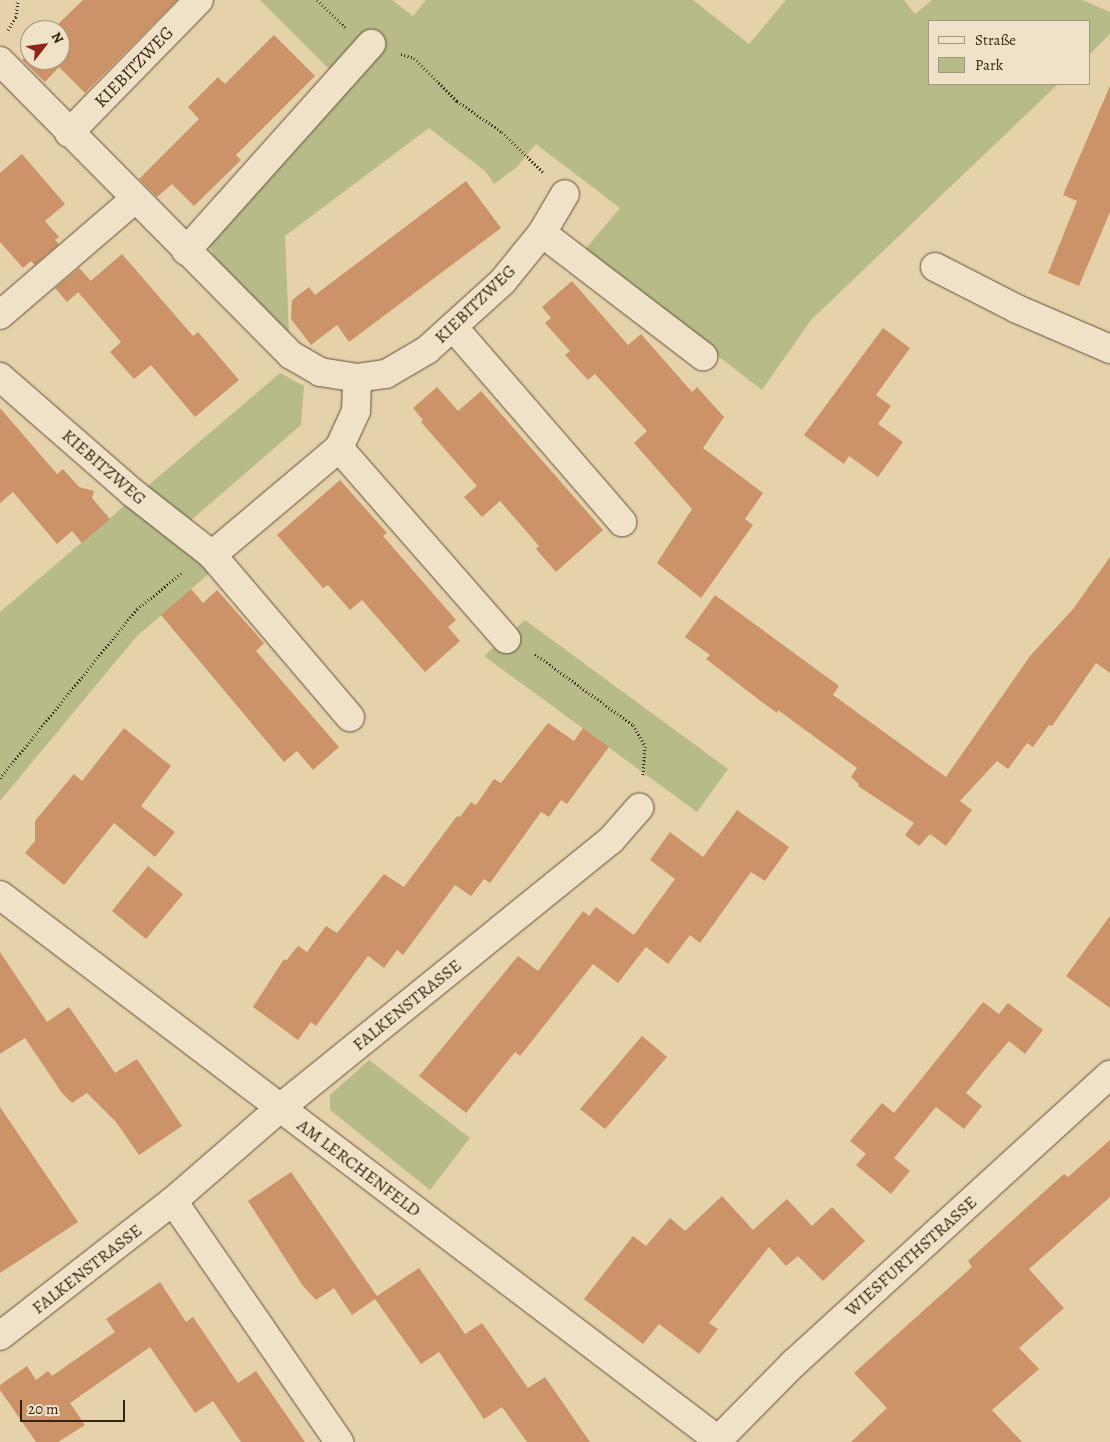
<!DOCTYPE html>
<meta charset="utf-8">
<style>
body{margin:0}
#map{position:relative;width:1110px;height:1442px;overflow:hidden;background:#e6d2aa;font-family:Alegreya,serif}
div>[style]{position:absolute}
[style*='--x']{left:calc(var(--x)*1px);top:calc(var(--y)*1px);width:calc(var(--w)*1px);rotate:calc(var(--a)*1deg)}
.green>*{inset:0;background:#b6bb87}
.building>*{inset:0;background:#cb9367}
.path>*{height:3px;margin-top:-1.5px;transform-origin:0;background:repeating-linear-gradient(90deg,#372313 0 1px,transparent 0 3.5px)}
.roads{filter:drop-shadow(0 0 1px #634f39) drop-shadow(0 0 1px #634f39)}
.minor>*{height:28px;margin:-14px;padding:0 14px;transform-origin:14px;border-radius:14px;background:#efe2c8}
span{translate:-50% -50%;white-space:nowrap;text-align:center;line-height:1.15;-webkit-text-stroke:5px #efe2c8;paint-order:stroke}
.street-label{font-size:18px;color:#372313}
.legend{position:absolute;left:928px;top:20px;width:162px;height:65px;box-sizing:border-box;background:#efe2c8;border:1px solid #a59680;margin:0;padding:6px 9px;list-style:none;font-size:15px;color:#372313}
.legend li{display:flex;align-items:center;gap:10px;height:25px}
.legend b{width:25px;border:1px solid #a59680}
.north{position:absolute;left:20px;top:20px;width:50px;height:50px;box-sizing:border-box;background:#efe2c8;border:1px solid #a59680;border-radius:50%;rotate:60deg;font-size:14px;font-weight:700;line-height:20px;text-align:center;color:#372313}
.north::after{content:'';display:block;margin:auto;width:18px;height:22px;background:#8f2418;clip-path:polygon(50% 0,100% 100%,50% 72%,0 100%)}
.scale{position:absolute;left:20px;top:1400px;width:105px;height:22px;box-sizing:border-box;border:2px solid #372313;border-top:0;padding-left:6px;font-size:15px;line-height:18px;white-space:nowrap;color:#372313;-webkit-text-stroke:4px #efe2c8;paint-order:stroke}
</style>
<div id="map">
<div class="green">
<div style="clip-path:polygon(260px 0,392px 0,413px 16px,426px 0,693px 0,749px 44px,786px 0,904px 0,915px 14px,932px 0,1082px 0,1110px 12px,1110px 34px,1089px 55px,1089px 21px,929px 21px,929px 84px,1058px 84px,811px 320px,762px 390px,710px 350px,571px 266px,620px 208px,536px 144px,516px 168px,494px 184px,485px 171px,429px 128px,285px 236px,289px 334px,215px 262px,211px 249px,189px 228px,332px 72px)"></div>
<div style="clip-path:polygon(280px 373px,304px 386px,301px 425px,189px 522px,213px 570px,136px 637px,0 801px,0 612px)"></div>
<div style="clip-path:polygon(525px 620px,728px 769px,697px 812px,484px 656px)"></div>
<div style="clip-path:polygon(369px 1060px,470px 1138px,430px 1190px,330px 1110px,330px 1095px)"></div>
</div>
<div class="building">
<div style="clip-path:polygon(83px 0,177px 0,85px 93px,59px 67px,45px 82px,22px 60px,30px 52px,30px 60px,60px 60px,60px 30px,52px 30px)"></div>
<div style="clip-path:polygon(274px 35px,315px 76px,236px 155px,241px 160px,194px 206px,172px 184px,157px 197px,139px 179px,199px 119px,188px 107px,218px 77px,225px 84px)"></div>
<div style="clip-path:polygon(1110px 86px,1110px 212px,1079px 286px,1048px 273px,1077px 201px,1063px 195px)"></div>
<div style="clip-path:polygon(22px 154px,65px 204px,45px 221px,59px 237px,55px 240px,59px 244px,35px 265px,31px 261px,23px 268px,0 242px,0 173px)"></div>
<div style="clip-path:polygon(466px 181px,501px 228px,349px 342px,337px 325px,311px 345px,291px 319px,292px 300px,309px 287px,315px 295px)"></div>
<div style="clip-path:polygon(122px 254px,193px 336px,198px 332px,239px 380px,195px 417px,151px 365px,134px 379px,110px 352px,121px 342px,78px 292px)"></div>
<div style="clip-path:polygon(79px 268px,91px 281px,67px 302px,55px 288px)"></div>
<div style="clip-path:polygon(572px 281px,628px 345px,641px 334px,692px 392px,697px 387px,724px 417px,703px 448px,763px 493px,745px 519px,753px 525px,701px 598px,657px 563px,692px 509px,634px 443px,647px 431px,595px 374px,588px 380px,565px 355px,570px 351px,545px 323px,551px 318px,542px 307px)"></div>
<div style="clip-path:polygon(883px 328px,910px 348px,876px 395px,891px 406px,878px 424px,903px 442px,878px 477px,849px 456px,844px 464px,804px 435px)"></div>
<div style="clip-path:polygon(437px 387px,458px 411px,481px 391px,603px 530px,556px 572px,536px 549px,539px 546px,500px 501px,482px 517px,464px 497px,477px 486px,421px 422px,423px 420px,413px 408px)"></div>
<div style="clip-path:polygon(0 408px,57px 474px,63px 469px,79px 487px,94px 491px,92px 498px,110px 519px,82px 543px,72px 531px,57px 544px,13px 492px,0 503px)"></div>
<div style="clip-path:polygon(340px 480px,387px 533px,383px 536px,456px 620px,448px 627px,460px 641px,425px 672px,362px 600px,350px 610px,328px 585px,323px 588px,277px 535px)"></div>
<div style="clip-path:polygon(1110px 557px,1110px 673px,1096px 663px,1052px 726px,1049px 725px,1033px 747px,1027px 743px,1008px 769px,997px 761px,960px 801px,972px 810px,946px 846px,930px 834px,919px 846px,905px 835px,914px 823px,858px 786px,859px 784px,851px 777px,857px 768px,778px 710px,777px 713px,758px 699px,706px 659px,710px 655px,685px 637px,715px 595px,839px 686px,833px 695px,946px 777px,1030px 656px,1073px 609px)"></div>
<div style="clip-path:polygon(191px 589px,203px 603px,217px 590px,264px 643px,256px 651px,339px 747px,313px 770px,297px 751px,284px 762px,161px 615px)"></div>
<div style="clip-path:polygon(548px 723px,574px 741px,583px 728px,609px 747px,567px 804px,561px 800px,549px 817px,541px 812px,490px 883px,484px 879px,471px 896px,455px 885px,403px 955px,397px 950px,384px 968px,368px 956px,316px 1026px,311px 1022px,298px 1040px,253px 1007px,284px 959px,286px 961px,298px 946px,307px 952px,326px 926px,337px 933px,384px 874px,404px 887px,457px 816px,460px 817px,471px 802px,476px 805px,494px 779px,501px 783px)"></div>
<div style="clip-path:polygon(124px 728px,171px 766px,141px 806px,175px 832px,155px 857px,114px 823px,64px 885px,25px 853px,35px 841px,35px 821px,74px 774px,82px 781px)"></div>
<div style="clip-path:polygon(737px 810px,789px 847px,765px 881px,751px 872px,700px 943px,690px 935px,668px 964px,646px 947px,618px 983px,593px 964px,520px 1056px,515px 1052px,466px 1113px,419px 1076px,518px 956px,538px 971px,583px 911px,589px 916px,596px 907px,634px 935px,675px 879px,650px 860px,670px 832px,703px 857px)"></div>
<div style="clip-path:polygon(148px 866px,183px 894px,146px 939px,112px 911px)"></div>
<div style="clip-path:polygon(1110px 916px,1110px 1008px,1066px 976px)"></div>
<div style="clip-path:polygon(0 952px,47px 1022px,69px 1007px,115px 1073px,137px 1059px,182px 1126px,139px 1155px,116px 1122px,87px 1093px,72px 1103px,62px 1093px,25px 1038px,0 1054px)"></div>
<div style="clip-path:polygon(983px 1002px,999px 1014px,1008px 1003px,1043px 1030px,1025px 1054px,1009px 1041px,987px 1067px,966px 1093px,982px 1106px,964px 1129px,936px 1107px,894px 1158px,910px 1171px,891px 1194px,856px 1165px,866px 1154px,850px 1141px,882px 1103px,894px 1113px)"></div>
<div style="clip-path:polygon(642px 1036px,667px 1057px,605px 1129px,580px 1109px)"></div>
<div style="clip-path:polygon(0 1107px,78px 1222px,0 1273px)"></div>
<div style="clip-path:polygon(1110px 1140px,1110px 1197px,1029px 1269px,1064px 1308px,1019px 1348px,1039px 1369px,992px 1410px,1022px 1442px,851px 1442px,887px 1408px,854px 1373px,972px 1267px,968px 1261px,1026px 1208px,1064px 1174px,1068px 1177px)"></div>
<div style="clip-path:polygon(291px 1172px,377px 1296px,419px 1268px,465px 1334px,482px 1323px,528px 1388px,545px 1377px,590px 1442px,527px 1442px,502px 1407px,484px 1419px,439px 1352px,421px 1364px,375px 1299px,352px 1315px,334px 1288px,316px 1300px,303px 1286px,248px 1201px)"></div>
<div style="clip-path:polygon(722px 1196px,753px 1230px,787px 1199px,812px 1226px,832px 1207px,865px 1241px,823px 1281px,798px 1256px,786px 1266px,769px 1247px,709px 1323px,718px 1329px,699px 1354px,659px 1324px,643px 1344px,584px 1299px,633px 1236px,646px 1246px,670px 1218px,685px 1231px)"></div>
<div style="clip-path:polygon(160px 1282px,186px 1322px,193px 1317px,238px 1383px,256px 1371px,305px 1442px,241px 1442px,213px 1401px,195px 1413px,150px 1347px,70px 1403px,85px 1425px,58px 1442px,36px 1442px,0 1390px,0 1385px,27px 1366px,36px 1380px,48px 1371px,52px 1376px,115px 1332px,106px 1319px)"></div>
</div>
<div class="path">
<div style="--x:317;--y:0;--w:39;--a:44"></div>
<div style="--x:8;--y:30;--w:15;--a:-58"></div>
<div style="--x:16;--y:17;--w:17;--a:-83"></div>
<div style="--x:401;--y:54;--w:14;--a:17"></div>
<div style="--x:414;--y:58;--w:61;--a:45"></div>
<div style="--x:457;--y:101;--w:55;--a:34.6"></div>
<div style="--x:502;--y:132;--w:57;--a:44.3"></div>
<div style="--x:535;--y:654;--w:121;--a:35.9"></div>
<div style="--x:633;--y:725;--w:24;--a:60"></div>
<div style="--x:645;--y:746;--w:31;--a:94"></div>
<div style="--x:0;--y:778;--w:218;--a:-51"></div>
<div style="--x:137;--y:609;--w:59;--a:-38.8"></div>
</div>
<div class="roads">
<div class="minor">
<div style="--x:0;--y:61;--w:414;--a:45.3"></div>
<div style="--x:291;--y:355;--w:34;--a:30"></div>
<div style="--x:320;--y:372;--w:37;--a:9"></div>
<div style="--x:357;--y:378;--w:29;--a:-8"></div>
<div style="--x:386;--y:374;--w:48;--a:-30.3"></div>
<div style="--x:427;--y:350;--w:103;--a:-42.2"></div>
<div style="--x:503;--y:281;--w:62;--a:-50.9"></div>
<div style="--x:542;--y:233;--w:45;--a:-59.5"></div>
<div style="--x:69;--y:133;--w:186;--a:-45.7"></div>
<div style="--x:542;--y:233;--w:203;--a:37.4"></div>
<div style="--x:186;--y:251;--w:278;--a:-48.2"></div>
<div style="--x:935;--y:267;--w:92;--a:27.1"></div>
<div style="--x:1017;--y:309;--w:101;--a:23.3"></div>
<div style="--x:0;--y:315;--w:178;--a:-40.7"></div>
<div style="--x:454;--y:328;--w:257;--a:49.1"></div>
<div style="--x:0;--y:377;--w:176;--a:41.1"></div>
<div style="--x:133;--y:493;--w:100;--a:38.1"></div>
<div style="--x:212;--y:555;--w:213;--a:49.6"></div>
<div style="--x:339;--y:448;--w:254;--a:48.8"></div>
<div style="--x:212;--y:555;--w:166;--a:-40.1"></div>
<div style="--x:339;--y:448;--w:41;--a:-65.3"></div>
<div style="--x:356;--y:411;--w:33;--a:-88"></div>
<div style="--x:0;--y:895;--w:901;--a:37.2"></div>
<div style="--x:173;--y:1201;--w:293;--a:55.4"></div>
<div style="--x:0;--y:1336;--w:219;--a:-38"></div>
<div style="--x:173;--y:1201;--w:142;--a:-41"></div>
<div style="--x:280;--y:1108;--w:426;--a:-39"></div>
<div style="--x:611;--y:840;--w:43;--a:-48.8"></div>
<div style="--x:716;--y:1442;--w:110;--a:-45.4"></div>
<div style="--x:793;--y:1364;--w:429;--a:-42.4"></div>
</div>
</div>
<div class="street-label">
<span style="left:134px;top:67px;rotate:-46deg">KIEBITZWEG</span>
<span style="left:475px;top:304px;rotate:-44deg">KIEBITZWEG</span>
<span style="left:104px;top:467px;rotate:41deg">KIEBITZWEG</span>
<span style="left:407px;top:1005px;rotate:-39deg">FALKENSTRASSE</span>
<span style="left:359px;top:1168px;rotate:37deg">AM LERCHENFELD</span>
<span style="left:911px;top:1256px;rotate:-42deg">WIESFURTHSTRASSE</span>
<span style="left:87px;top:1269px;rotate:-38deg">FALKENSTRASSE</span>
</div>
<ul class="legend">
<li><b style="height:6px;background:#efe2c8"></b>Straße</li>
<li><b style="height:14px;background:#b6bb87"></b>Park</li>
</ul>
<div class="north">N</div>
<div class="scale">20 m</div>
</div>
